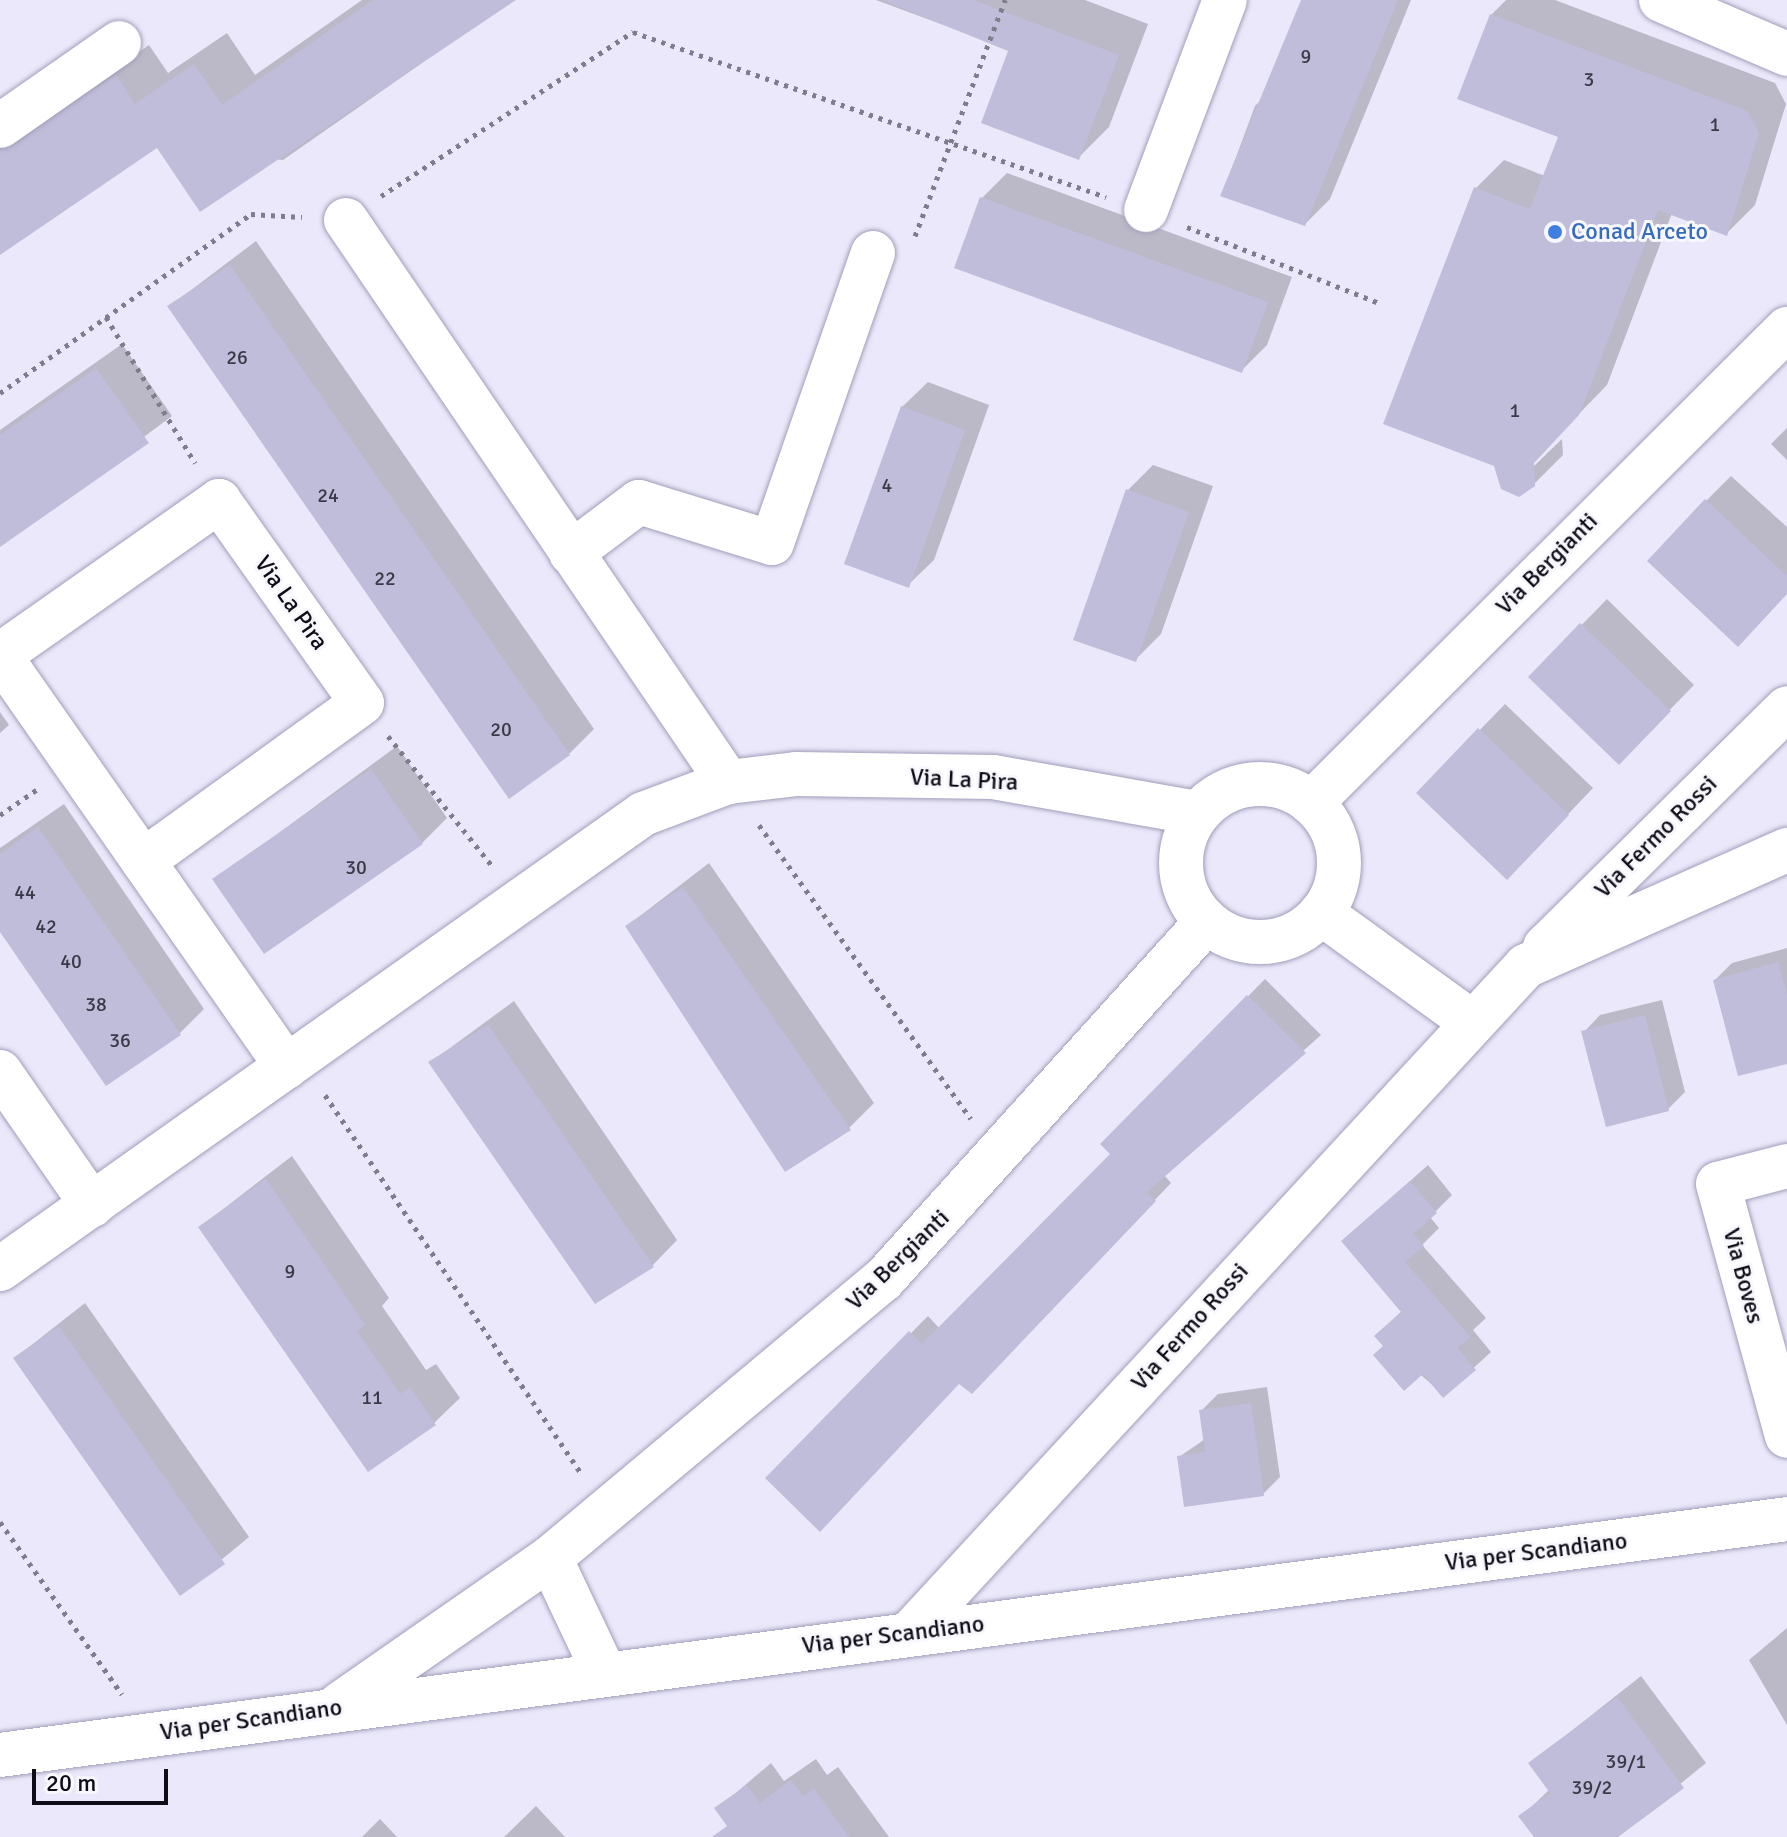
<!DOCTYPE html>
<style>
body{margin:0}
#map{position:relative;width:1787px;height:1837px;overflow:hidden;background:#eae8fa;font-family:Signika,sans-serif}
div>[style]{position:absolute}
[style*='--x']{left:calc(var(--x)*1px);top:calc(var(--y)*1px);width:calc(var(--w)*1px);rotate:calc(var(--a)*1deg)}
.shadow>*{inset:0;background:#0003}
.building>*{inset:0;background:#c0bdda}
.path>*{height:5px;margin-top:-2.5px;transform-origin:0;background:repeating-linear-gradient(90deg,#7f7d8c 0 4px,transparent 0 10px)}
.roads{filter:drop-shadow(0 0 2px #a19eba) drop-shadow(0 0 2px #a19eba)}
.minor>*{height:44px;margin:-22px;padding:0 22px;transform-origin:22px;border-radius:22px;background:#fff}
.minor>.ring{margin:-22px;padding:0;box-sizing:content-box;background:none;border:44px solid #fff;border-radius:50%}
.dots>*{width:22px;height:22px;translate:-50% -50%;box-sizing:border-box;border:4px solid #f8f7fd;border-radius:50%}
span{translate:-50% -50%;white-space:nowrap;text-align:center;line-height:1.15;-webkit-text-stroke:6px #f8f7fd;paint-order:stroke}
.number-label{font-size:20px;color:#3a3948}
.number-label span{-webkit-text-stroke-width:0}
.shop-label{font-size:24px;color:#366cbe}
.left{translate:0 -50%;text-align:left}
.street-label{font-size:24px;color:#0e0d17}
.scale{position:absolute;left:32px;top:1769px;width:136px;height:36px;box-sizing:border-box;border:4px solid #0e0d17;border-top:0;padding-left:10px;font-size:24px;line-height:28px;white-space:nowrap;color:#0e0d17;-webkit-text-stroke:6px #f8f7fd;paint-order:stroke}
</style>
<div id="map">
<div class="shadow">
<div style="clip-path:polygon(362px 0,512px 0,283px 160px,158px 146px,0 251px,0 134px,48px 115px,149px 45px,168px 73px,227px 33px,255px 75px)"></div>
<div style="clip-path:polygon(876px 0,1085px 0,1148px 24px,1109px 127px,1078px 158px,1011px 50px)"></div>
<div style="clip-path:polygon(1304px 0,1411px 0,1330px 199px,1305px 224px,1222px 195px,1255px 106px,1280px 81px)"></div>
<div style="clip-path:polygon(1506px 0,1555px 0,1775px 83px,1786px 104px,1755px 205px,1727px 233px,1672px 213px,1607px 385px,1532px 462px,1532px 468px,1562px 439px,1563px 455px,1534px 484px,1476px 188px,1504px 160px,1545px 176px,1560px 136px,1491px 15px)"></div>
<div style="clip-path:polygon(1007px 173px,1292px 277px,1267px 345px,1242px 370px,982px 198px)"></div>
<div style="clip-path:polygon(256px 241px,594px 729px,569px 754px,170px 306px)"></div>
<div style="clip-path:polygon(122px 344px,172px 416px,0 544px,0 430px)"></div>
<div style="clip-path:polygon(928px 382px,989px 405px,934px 560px,908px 585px,902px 407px)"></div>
<div style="clip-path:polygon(1787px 428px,1787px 460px,1771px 444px)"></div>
<div style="clip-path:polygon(1153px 465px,1213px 486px,1161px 634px,1135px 660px,1128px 490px)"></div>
<div style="clip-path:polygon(1731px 476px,1787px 527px,1787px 593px,1706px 501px)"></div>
<div style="clip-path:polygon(1607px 599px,1694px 685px,1619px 762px,1531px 677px)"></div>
<div style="clip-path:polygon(1505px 704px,1593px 788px,1532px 852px,1419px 793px)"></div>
<div style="clip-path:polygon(0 712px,9px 725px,0 733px)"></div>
<div style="clip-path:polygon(397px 746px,447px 818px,422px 843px,215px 880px)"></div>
<div style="clip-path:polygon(64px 804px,204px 1009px,179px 1034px,0 929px,0 848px)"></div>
<div style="clip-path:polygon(709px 863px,874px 1103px,849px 1128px,627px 926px)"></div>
<div style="clip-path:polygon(1787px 948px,1787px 1062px,1715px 980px,1732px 963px)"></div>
<div style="clip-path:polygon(1265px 979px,1321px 1035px,1164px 1175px,1171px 1183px,989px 1375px,959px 1381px,768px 1478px,928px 1316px,940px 1329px,1112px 1154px,1103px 1144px)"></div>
<div style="clip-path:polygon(1662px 1000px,1685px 1092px,1668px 1109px,1584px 1032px,1600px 1015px)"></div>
<div style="clip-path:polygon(514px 1001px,677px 1240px,652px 1266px,431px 1062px)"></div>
<div style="clip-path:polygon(292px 1156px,389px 1298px,382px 1306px,426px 1370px,436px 1364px,460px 1398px,434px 1423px,200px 1227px)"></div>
<div style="clip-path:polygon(1428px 1165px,1452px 1195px,1430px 1217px,1439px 1228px,1422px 1245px,1486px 1318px,1473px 1330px,1491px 1352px,1444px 1395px,1376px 1336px,1402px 1311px,1343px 1241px)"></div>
<div style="clip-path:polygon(85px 1303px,249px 1537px,181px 1593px,15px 1358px)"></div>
<div style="clip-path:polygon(1267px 1387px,1280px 1477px,1263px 1494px,1179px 1457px,1205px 1439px,1201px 1411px,1218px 1394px)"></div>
<div style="clip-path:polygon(1787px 1628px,1787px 1725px,1749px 1660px)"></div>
<div style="clip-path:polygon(1641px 1676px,1706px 1763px,1615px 1837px,1537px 1837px,1521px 1817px,1550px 1789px,1531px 1763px)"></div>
<div style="clip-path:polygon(816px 1759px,827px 1775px,838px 1767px,889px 1837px,737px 1837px,717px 1809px,771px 1763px,784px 1781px)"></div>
<div style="clip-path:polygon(536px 1806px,565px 1837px,504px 1837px)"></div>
<div style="clip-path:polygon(380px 1819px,397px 1837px,362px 1837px)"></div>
</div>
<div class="building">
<div style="clip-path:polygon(373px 0,516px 0,200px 212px,157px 148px,0 255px,0 151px,116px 75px,135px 104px,194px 64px,222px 105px)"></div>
<div style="clip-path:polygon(882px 0,973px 0,1119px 55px,1079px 160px,981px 123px,1008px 51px)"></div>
<div style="clip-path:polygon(1301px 0,1398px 0,1305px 226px,1220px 196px)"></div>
<div style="clip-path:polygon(1490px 14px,1747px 111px,1759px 133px,1727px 236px,1658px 210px,1579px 415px,1534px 463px,1535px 486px,1519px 497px,1501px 489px,1494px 466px,1383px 424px,1474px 187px,1530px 209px,1558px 137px,1457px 99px)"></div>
<div style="clip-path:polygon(980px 197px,1268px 302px,1242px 373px,954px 268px)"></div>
<div style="clip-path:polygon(230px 265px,570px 755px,509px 799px,167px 306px)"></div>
<div style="clip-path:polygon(96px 368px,149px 443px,0 547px,0 435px)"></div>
<div style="clip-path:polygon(901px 406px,965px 430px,909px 588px,844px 564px)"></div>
<div style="clip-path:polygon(1126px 489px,1189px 512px,1136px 662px,1073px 640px)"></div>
<div style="clip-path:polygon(1705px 499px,1787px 576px,1787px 594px,1738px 647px,1647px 561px)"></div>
<div style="clip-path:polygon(1580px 623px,1671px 711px,1619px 765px,1528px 677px)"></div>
<div style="clip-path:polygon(1478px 728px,1569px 815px,1507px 880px,1416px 793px)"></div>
<div style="clip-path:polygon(371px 769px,423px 844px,264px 954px,212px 879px)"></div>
<div style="clip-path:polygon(38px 827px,181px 1035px,106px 1086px,0 932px,0 854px)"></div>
<div style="clip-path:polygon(683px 887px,851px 1130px,785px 1172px,625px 926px)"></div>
<div style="clip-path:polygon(1778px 962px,1787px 995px,1787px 1064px,1738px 1076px,1713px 980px)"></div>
<div style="clip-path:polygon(1247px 995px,1306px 1053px,1147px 1192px,1156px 1201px,972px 1394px,959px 1384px,820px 1532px,765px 1478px,909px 1331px,922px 1344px,1110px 1154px,1100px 1144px)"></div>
<div style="clip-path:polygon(1645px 1015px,1669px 1111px,1606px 1127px,1581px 1031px)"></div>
<div style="clip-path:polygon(488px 1025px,654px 1267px,595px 1304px,428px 1062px)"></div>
<div style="clip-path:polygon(266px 1179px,365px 1325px,357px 1331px,400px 1394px,410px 1387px,436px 1425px,368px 1472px,198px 1227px)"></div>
<div style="clip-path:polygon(1410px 1181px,1437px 1213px,1413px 1234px,1424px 1246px,1405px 1262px,1470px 1337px,1457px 1348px,1476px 1370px,1443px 1398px,1423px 1374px,1404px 1391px,1373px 1355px,1383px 1346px,1374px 1336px,1401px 1312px,1341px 1241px)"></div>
<div style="clip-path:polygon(59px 1326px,225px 1564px,180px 1596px,13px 1358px)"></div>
<div style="clip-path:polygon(1251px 1403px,1264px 1496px,1184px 1507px,1177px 1456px,1205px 1452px,1199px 1410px)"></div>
<div style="clip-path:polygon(1617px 1697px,1684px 1788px,1618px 1837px,1534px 1837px,1518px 1816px,1550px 1793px,1528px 1763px)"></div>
<div style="clip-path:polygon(791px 1780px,803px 1796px,814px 1789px,849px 1837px,712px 1837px,727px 1826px,714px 1808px,747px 1785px,760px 1803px)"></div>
</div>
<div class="path">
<div style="--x:381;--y:196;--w:301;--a:-33.1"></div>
<div style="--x:633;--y:32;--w:501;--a:19.23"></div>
<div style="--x:1187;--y:227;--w:209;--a:21.6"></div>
<div style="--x:915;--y:236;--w:253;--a:-69.1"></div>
<div style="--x:106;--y:317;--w:171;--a:58.6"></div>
<div style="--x:0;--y:393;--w:308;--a:-35.5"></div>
<div style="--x:251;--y:214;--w:51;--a:3.4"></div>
<div style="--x:388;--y:736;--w:166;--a:51.3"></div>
<div style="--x:0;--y:815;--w:47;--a:-34.7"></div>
<div style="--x:759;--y:825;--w:362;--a:54.2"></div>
<div style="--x:325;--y:1095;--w:458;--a:55.9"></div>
<div style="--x:0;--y:1522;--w:211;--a:54.7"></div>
</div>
<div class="roads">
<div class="minor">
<div style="--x:1661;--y:0;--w:137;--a:23.2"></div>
<div style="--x:0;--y:126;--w:145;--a:-34.9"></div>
<div style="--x:1146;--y:210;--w:224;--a:-69.4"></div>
<div style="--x:346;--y:220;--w:680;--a:55.8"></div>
<div style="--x:571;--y:553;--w:85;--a:-36.9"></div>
<div style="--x:639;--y:502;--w:139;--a:17.1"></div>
<div style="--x:772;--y:543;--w:307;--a:-70.8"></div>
<div style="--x:0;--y:655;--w:268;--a:-35.1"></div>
<div style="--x:219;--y:501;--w:247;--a:54.7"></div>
<div style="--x:362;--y:703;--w:270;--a:144.2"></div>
<div style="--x:0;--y:656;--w:501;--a:55.07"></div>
<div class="ring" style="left:1181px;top:784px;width:114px;height:114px"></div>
<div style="--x:1311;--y:803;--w:672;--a:-44.88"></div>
<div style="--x:1321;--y:913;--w:184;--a:35.9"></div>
<div style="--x:1545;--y:947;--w:340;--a:-44.6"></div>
<div style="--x:0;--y:1072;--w:162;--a:55.3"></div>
<div style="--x:1787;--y:1166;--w:71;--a:165.4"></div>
<div style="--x:1718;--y:1184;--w:261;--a:74.7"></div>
<div style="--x:0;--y:1269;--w:788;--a:-35.28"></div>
<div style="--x:643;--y:814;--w:91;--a:-20.6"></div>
<div style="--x:728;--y:782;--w:68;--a:-6.7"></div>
<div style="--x:796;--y:774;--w:197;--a:0.9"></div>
<div style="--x:993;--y:777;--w:208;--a:10"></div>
<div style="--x:550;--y:1558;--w:126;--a:64.7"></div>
<div style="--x:910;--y:1633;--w:908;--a:-47.28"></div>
<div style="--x:1526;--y:966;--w:286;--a:-24"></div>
<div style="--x:340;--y:1704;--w:256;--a:-34.8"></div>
<div style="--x:550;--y:1558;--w:434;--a:-39.9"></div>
<div style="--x:883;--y:1280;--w:483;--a:-47.9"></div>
<div style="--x:0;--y:1755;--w:1803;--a:-7.52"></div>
</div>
</div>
<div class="dots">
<div style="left:1555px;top:232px;background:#3f7fe0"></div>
</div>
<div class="number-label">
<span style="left:1306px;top:56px">9</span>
<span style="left:1589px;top:79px">3</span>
<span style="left:1715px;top:124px">1</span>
<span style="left:237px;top:357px">26</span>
<span style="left:1515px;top:410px">1</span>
<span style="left:887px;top:485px">4</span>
<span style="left:328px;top:495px">24</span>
<span style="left:385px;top:578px">22</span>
<span style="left:501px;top:729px">20</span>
<span style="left:356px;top:867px">30</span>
<span style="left:25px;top:892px">44</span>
<span style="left:46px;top:926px">42</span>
<span style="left:71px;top:961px">40</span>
<span style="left:96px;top:1004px">38</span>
<span style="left:120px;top:1040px">36</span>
<span style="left:290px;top:1271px">9</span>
<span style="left:372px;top:1397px">11</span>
<span style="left:1626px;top:1761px">39/1</span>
<span style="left:1592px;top:1787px">39/2</span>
</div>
<div class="shop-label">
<span class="left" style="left:1571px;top:232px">Conad Arceto</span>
</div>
<div class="street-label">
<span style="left:1547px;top:564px;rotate:-45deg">Via Bergianti</span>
<span style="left:291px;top:603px;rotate:55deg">Via La Pira</span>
<span style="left:964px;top:780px;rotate:3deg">Via La Pira</span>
<span style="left:1656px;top:837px;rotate:-45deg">Via Fermo Rossi</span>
<span style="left:898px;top:1260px;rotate:-44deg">Via Bergianti</span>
<span style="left:1743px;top:1276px;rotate:75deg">Via Boves</span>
<span style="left:1190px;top:1327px;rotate:-48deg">Via Fermo Rossi</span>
<span style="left:1536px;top:1552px;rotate:-7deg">Via per Scandiano</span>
<span style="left:893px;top:1635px;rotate:-7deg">Via per Scandiano</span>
<span style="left:251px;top:1720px;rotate:-8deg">Via per Scandiano</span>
</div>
<div class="scale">20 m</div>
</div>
